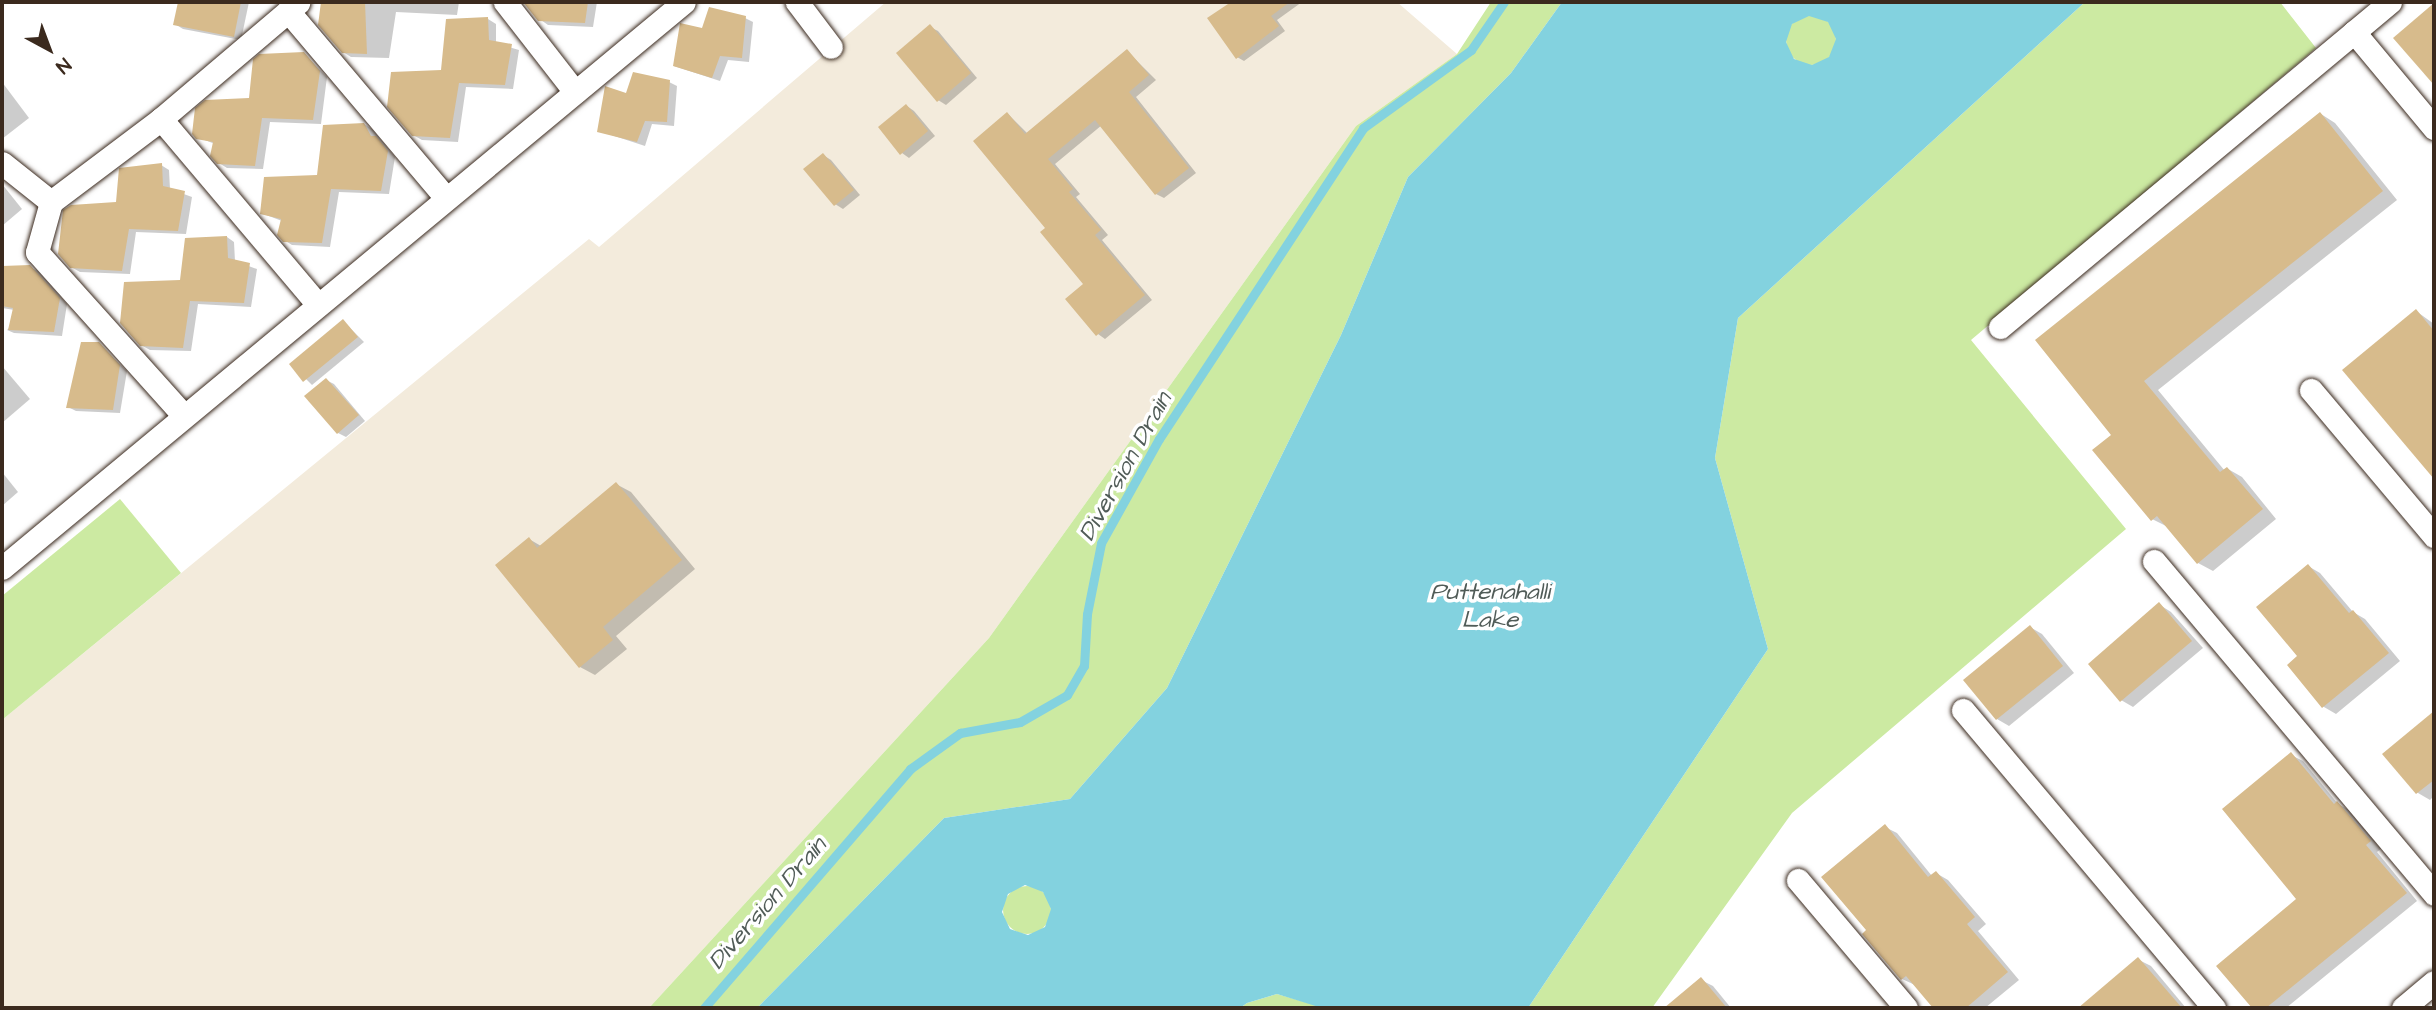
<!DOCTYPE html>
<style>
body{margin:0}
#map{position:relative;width:2436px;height:1010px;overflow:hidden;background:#fff;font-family:"Architects Daughter",sans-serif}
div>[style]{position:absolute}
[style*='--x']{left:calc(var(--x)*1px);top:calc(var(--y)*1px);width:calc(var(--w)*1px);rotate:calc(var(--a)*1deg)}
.built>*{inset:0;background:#f3ebdc}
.green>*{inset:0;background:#cceaa2}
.round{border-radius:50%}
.water>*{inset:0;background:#83d2df}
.shadow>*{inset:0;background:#0003}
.stream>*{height:9px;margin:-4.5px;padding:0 4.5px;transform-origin:4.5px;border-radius:4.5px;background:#83d2df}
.building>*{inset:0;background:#d7bb8c}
.roads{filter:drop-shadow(0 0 2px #3b2a1e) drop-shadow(0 0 2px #3b2a1e)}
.minor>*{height:23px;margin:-11.5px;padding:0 11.5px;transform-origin:11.5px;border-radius:11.5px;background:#fff}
span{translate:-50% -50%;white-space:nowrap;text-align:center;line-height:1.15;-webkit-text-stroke:7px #fff;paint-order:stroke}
.water-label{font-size:24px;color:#515c58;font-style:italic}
.frame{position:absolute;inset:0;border:4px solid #3b2a1e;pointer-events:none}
.north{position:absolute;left:14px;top:14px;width:70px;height:70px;-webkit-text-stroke:5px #fff;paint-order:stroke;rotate:139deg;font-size:19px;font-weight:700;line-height:28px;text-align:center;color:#3b2a1e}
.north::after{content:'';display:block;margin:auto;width:24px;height:32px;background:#3b2a1e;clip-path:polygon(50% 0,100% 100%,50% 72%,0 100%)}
</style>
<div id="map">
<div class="built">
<div style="clip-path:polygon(886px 2px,1397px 2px,1457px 54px,1356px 126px,989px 638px,649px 1008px,2px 1008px,2px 720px,589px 239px,599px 247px)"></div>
</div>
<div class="green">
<div style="clip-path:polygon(1491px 2px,1562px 2px,1511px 73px,1408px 177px,1341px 335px,1167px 688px,1070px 799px,944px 818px,757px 1008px,649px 1008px,989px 638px,1356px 126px,1457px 54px)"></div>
<div style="clip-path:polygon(2085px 2px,2280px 2px,2316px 48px,1971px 340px,2126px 529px,1792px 813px,1652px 1008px,1528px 1008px,1768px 649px,1715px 458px,1738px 318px)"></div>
<div class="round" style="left:1786px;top:15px;width:50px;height:50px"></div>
<div style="clip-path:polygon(120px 499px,181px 573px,2px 720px,2px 596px)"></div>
<div class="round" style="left:1003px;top:886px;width:48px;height:48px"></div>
<div style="clip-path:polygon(1277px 994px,1322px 1007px,1321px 1008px,1240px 1008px,1247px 1003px)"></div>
</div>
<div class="water">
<div style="clip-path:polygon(evenodd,1562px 2px,2085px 2px,1738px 318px,1715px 458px,1768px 649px,1528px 1008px,1322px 1008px,1277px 994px,1247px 1003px,1240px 1008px,757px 1008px,944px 818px,1070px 799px,1167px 688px,1341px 335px,1408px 177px,1511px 73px,1562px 2px,1809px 16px,1828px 22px,1836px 39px,1829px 57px,1812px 65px,1794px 59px,1786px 42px,1792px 24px,1809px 16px,1562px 2px,1025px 885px,1043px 892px,1051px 909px,1045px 927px,1028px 935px,1010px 929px,1002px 912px,1008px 894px,1025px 885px)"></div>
</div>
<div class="shadow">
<div style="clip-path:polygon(179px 2px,249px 2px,241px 40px,183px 29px,175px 24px)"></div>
<div style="clip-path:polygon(323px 2px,459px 2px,457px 15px,396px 12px,389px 58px,351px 57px,343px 52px,320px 25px)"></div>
<div style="clip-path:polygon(545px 2px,597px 2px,593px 27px,548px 25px,541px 20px)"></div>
<div style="clip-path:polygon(1253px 2px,1302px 2px,1277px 20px,1285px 31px,1244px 61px,1237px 57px,1242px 9px)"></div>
<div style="clip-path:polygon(745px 18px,753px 22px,749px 62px,728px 60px,720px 81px,674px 66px,703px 30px)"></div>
<div style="clip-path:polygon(488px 19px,496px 24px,496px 43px,519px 50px,513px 89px,466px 87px,458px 142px,422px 140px,413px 135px,442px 71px)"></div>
<div style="clip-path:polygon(930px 27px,938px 31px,977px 78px,946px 105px,938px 100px)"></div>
<div style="clip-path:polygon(1127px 51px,1156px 80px,1136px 97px,1196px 173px,1164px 198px,1156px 194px,1102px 125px,1055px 164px,1080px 194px,1076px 197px,1108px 235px,1102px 240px,1152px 300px,1105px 339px,1098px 334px,1085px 284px,1047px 228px,1008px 114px,1028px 134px)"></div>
<div style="clip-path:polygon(304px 54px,327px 77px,321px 124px,270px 122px,263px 169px,227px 168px,219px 163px,215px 144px,197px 137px,251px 99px)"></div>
<div style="clip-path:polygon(2px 82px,29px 118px,2px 139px)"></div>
<div style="clip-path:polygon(669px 82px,677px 86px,674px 126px,652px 124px,645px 146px,599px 131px,628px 95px)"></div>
<div style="clip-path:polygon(907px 106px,914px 111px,935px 136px,909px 158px,902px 153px)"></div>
<div style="clip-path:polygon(2321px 114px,2335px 123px,2397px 200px,2158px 390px,2225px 471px,2228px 469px,2242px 477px,2276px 519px,2213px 571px,2198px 563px,2168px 527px,2152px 519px,2113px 435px,2037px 340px)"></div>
<div style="clip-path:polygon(364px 124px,372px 129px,395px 157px,389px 194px,339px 192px,330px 247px,292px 245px,284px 240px,282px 221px,261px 213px,319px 177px)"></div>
<div style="clip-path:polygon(823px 155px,831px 160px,860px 195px,843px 209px,835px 204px)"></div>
<div style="clip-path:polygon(161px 165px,169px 170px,170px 189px,192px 197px,186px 234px,136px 232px,130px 274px,80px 272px,71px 267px,117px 204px)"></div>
<div style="clip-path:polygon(2px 184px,22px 209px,2px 226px)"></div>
<div style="clip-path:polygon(227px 237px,234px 242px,235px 261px,257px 269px,251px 307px,198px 304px,191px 351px,150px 350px,141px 345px,181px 281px)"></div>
<div style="clip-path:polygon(29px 267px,38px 271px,67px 304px,62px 336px,14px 333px,7px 330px,27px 312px,2px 308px,2px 268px)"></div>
<div style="clip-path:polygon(2416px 311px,2434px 324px,2434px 477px,2345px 370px)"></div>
<div style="clip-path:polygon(343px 321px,364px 342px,312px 385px,291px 364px)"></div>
<div style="clip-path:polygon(98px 343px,127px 371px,120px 413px,76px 411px,68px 407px)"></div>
<div style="clip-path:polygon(2px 366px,30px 399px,2px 423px)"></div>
<div style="clip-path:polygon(326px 380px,334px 384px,365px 421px,346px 437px,338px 433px)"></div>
<div style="clip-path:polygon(2px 472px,18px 492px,2px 506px)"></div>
<div style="clip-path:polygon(616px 484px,631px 492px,695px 569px,616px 636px,627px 649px,595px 675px,580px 667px,529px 539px,541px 546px)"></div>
<div style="clip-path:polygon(2308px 566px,2320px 573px,2353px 612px,2365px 619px,2400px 661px,2336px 714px,2324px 707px,2289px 665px,2300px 657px)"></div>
<div style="clip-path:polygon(2160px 605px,2171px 612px,2203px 648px,2133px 707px,2121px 700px)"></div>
<div style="clip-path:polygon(2030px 627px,2042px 634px,2074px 673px,2009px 726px,1997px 719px,1965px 680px)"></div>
<div style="clip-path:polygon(2434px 713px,2434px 796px,2430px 800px,2418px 793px,2385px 754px)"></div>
<div style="clip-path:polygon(2291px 755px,2303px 761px,2338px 804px,2349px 810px,2382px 848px,2377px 852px,2417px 901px,2286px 1008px,2254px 1008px,2219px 966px,2299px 899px)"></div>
<div style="clip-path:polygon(1885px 827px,1897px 833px,1932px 876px,1936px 873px,1948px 880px,1986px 924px,1978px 931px,2019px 980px,1985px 1008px,1935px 1008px,1915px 985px,1902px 979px,1868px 931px)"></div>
<div style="clip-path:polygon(2139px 960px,2151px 966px,2186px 1008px,2095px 1008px,2089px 1002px)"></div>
<div style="clip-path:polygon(1701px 980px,1713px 986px,1731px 1008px,1666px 1008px)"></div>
</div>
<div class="stream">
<div style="--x:704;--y:1008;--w:316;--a:-49.2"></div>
<div style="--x:910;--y:769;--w:62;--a:-35.8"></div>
<div style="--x:960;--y:733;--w:61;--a:-10.4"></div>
<div style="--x:1020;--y:722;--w:54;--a:-29.9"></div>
<div style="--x:1067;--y:695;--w:34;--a:-60"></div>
<div style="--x:1084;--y:666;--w:52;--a:-86.7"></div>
<div style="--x:1087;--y:614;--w:72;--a:-78.8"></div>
<div style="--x:1101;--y:543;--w:119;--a:-60.9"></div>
<div style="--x:1159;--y:439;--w:372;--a:-56.7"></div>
<div style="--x:1363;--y:128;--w:133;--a:-35.8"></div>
<div style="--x:1471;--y:50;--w:58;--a:-55.5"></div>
</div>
<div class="building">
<div style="clip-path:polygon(178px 2px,241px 2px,234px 37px,173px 25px)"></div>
<div style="clip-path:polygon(321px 2px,365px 2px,367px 54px,342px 53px,318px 25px)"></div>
<div style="clip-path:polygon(523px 2px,588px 2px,585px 23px,538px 21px)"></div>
<div style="clip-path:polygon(1231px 2px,1290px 2px,1271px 16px,1279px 26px,1236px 59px,1207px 18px)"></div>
<div style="clip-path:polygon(2434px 3px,2434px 85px,2393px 38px)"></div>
<div style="clip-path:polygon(709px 7px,746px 16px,742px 58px,720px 56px,712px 78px,673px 66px,680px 23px,702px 28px)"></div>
<div style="clip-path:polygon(488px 17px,489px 40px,512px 44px,505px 85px,459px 83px,450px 138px,412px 136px,387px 107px,391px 72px,441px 70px,446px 19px)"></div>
<div style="clip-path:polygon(930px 24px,971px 73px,937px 102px,896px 53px)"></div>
<div style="clip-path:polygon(1127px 49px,1149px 75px,1129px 92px,1189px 168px,1155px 195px,1095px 120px,1048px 159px,1073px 189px,1069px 192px,1101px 230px,1095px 235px,1145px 295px,1096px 336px,1065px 299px,1083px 284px,1040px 232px,1045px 228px,973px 141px,1007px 112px,1025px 134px)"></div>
<div style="clip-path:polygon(304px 52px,320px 71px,313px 120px,262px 118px,255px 166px,217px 164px,210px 156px,213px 142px,196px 139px,192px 134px,195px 108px,205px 100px,249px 98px,253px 59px,259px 54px)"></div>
<div style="clip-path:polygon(633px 72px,670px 80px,667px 122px,645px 121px,637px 142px,597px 132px,605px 86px,626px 93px)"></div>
<div style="clip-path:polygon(906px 104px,928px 131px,900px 155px,878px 127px)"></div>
<div style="clip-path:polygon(2320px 112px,2383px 191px,2144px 381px,2220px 472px,2227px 467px,2263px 509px,2197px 564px,2157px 516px,2151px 521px,2092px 450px,2111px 435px,2035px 340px)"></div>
<div style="clip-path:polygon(364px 123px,371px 136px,376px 136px,388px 151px,381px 191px,331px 189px,322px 243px,283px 242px,277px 235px,281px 219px,260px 214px,264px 177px,317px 175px,323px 125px)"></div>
<div style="clip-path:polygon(823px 153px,854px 190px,834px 206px,803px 169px)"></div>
<div style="clip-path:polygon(162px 163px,163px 186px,185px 191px,178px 231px,129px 229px,122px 271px,70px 268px,58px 254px,63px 210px,71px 205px,116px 202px,119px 168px)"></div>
<div style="clip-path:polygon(227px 236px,228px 258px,250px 263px,244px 303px,190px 301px,183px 348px,140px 346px,120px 323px,124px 282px,180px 280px,185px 238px)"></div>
<div style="clip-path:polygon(30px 265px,60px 298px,54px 332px,8px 330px,13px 308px,2px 306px,2px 266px)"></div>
<div style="clip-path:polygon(2416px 309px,2434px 331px,2434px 479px,2342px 370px)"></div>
<div style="clip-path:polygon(343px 319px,358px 337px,303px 382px,289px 364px)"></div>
<div style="clip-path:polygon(81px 342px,99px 342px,120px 365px,113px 410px,66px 408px)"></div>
<div style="clip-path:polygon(326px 378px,359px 415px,337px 434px,304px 396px)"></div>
<div style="clip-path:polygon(616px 482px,682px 560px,603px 627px,613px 640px,579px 668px,495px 565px,529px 537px,537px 548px)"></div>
<div style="clip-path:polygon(2308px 564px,2349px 613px,2353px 610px,2389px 653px,2322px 708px,2287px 665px,2297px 656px,2256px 607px)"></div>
<div style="clip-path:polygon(2159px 602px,2192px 641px,2120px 702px,2088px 664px)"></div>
<div style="clip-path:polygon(2030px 625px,2063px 666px,1996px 720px,1963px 680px)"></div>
<div style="clip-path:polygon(2434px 711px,2434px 780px,2416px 794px,2382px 754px)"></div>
<div style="clip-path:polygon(2291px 752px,2334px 804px,2337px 801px,2371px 841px,2366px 845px,2407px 893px,2266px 1008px,2252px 1008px,2216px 966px,2296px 899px,2222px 809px)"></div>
<div style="clip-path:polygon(1885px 824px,1928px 877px,1936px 871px,1975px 917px,1967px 924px,2008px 972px,1966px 1008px,1933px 1008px,1906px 976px,1901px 980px,1862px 934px,1866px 930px,1821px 877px)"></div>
<div style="clip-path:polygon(2138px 957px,2182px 1008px,2078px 1008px)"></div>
<div style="clip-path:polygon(1701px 977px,1727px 1008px,1664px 1008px)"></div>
</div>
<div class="roads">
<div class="minor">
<div style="--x:505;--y:2;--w:114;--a:52.1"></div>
<div style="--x:797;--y:2;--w:56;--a:52.9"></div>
<div style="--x:2390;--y:2;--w:47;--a:140.2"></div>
<div style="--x:2354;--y:32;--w:125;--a:50.2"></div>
<div style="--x:288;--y:11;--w:245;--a:49.8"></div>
<div style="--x:161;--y:119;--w:180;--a:-40.3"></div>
<div style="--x:2;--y:163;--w:63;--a:38.5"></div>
<div style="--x:51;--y:202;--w:138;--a:-37"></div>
<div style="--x:161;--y:119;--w:243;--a:49.8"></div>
<div style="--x:51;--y:202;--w:52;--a:105.6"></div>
<div style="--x:37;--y:252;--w:220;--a:48.1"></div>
<div style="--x:2000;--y:327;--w:461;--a:-39.8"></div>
<div style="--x:2311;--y:390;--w:191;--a:49.9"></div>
<div style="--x:2154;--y:561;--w:435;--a:49.9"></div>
<div style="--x:2;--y:568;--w:886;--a:-39.69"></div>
<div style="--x:1963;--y:710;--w:390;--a:49.9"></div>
<div style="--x:1798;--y:880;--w:167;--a:49.8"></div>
<div style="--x:2403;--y:1008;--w:40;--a:-40"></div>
</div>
</div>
<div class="water-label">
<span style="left:1126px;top:467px;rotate:-61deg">Diversion Drain</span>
<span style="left:1490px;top:607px">Puttenahalli<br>Lake</span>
<span style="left:768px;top:904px;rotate:-49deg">Diversion Drain</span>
</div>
<div class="frame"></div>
<div class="north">N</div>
</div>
